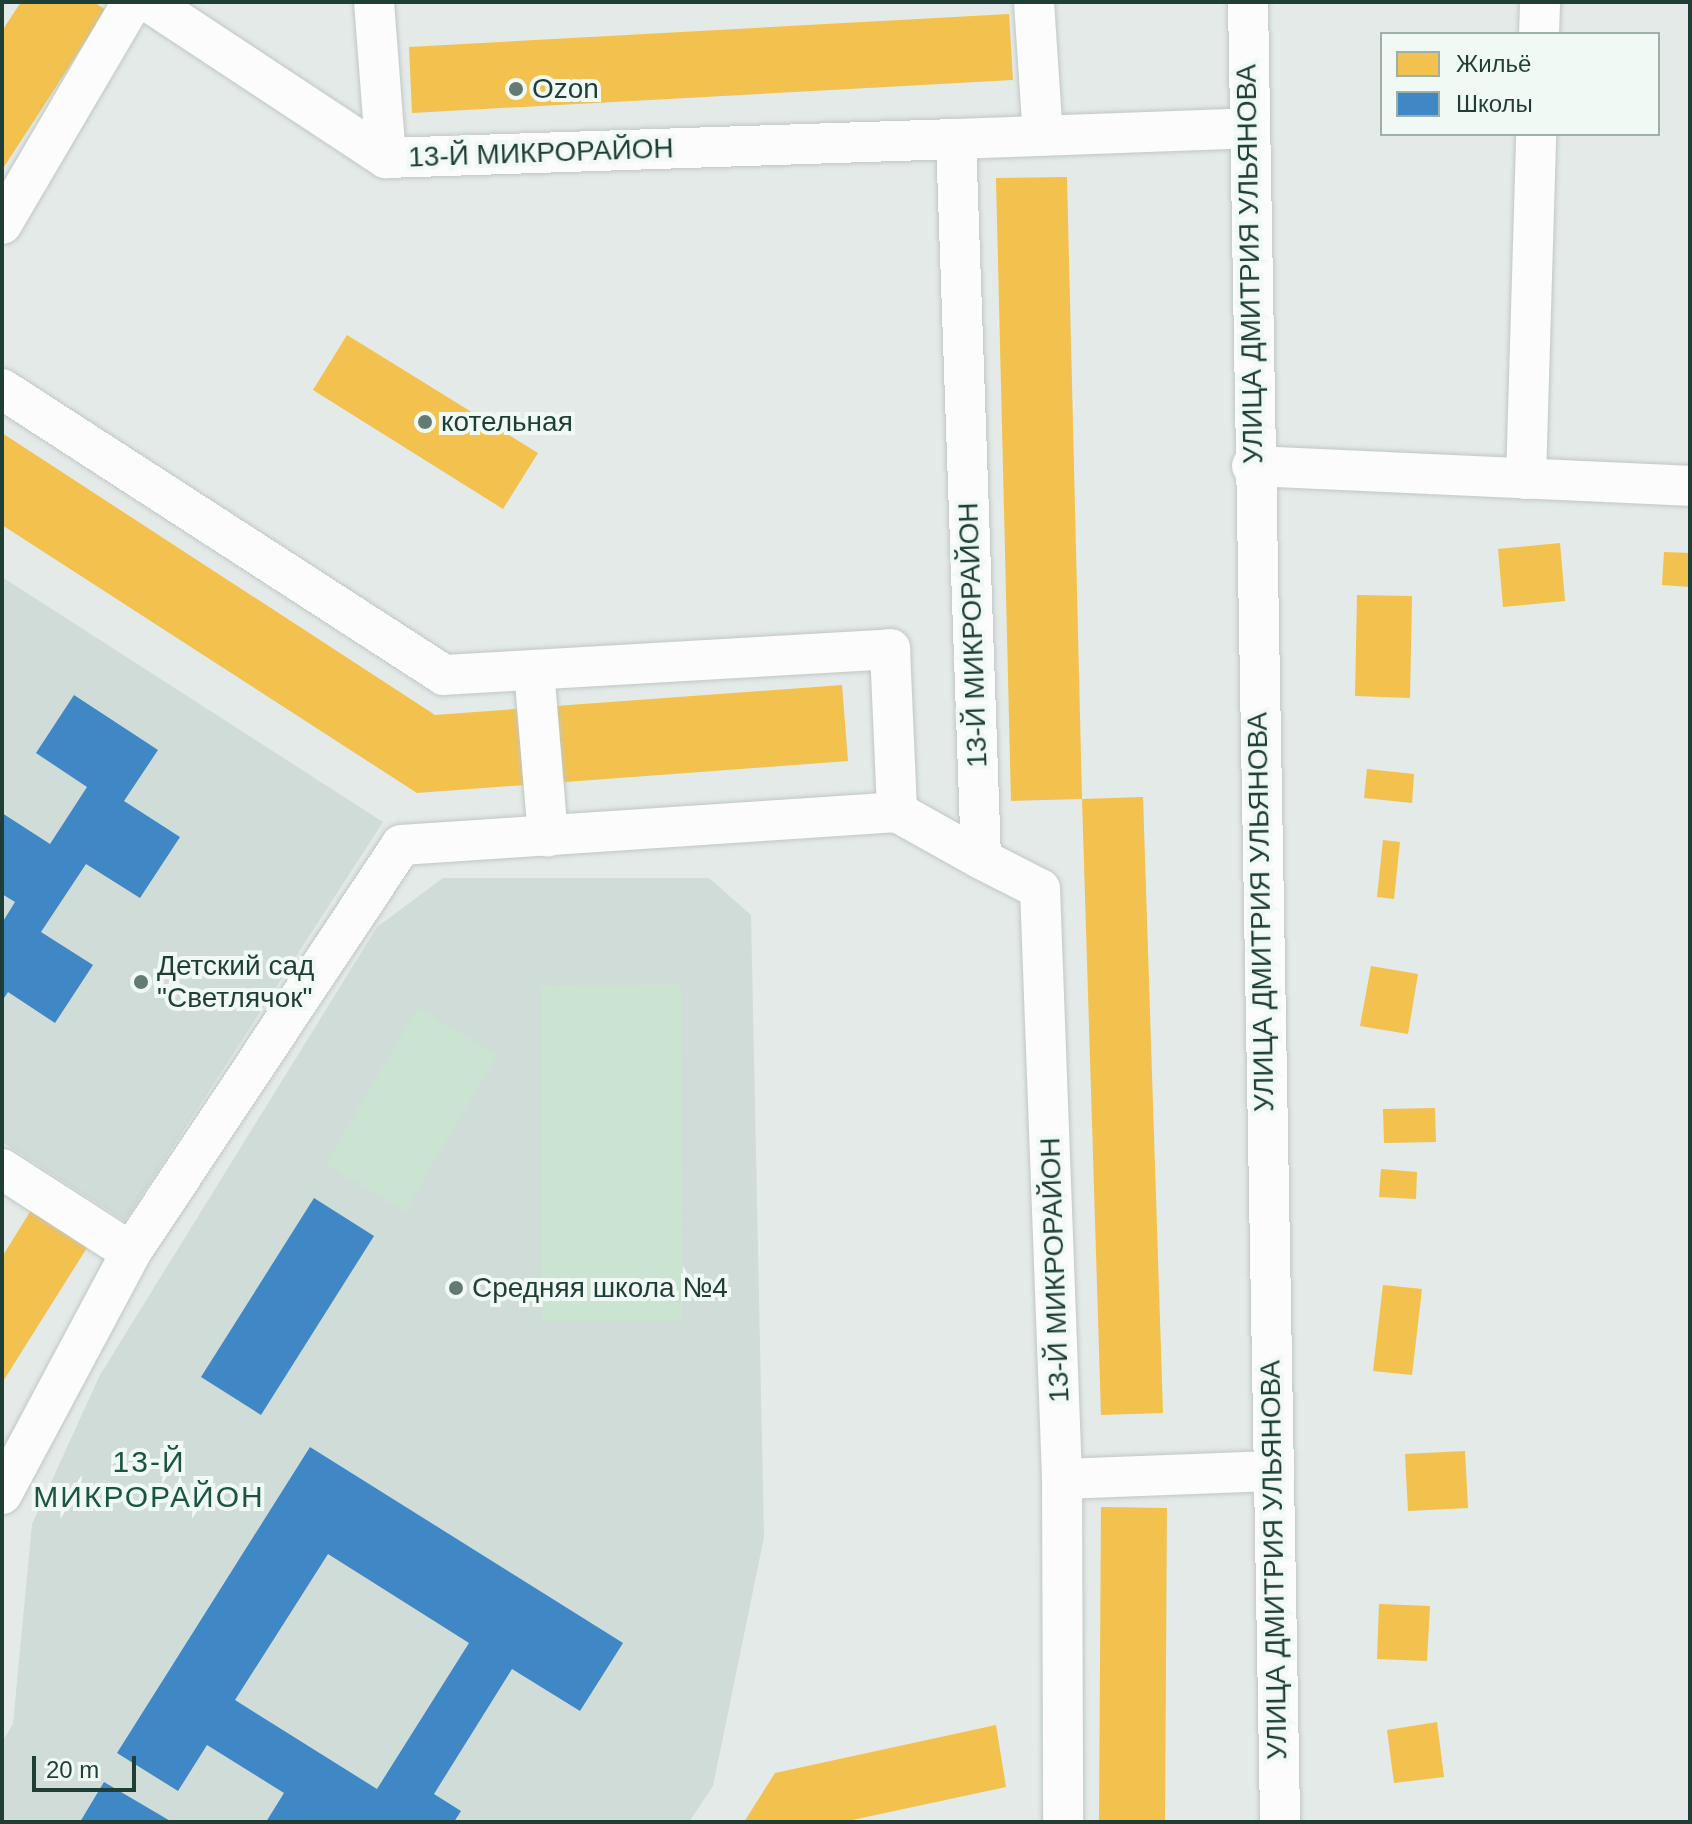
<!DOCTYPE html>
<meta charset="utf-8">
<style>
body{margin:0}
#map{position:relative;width:1692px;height:1824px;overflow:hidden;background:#e3eae7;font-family:Helvetica,sans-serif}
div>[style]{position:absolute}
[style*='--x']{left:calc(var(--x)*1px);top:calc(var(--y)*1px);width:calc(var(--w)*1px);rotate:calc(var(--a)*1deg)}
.built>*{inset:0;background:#d0dcd7}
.green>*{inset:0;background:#cbe4d2}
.homes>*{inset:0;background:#f2c14e}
.schools>*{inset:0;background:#3f88c5}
.roads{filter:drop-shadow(0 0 2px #c0c7c4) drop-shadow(0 0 2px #c0c7c4)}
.minor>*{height:40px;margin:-20px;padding:0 20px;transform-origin:20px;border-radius:20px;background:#fbfcfb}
.dots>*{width:22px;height:22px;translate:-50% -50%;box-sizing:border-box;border:4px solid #f1f9f5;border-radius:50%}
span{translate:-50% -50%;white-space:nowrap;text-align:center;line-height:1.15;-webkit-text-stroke:8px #f1f9f5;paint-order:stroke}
.poi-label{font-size:28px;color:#1f3f36}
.left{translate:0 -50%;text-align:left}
.street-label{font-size:28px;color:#1f3f36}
.neighbourhood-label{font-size:30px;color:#195444;letter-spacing:2px}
.frame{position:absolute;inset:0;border:4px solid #1f3f36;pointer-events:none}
.legend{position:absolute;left:1380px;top:32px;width:280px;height:104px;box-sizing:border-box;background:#f1f9f5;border:2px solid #9dafa9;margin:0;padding:10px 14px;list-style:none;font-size:24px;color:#1f3f36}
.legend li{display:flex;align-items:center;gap:16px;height:40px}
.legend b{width:40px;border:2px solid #9dafa9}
.scale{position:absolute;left:32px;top:1756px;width:104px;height:36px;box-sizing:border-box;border:4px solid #1f3f36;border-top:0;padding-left:10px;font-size:24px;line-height:28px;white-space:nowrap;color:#1f3f36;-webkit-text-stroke:6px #f1f9f5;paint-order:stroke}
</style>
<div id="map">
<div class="built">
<div style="clip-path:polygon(2px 577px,383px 822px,125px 1221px,2px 1142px)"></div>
<div style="clip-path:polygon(443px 878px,709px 878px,751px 915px,764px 1537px,713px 1786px,689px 1822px,2px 1822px,2px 1742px,13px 1724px,32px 1524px,100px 1375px,377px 927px)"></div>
</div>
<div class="green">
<div style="clip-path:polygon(681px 985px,682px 1321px,542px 1321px,541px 986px)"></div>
<div style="clip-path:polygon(418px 1008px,497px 1055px,405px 1211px,326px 1164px)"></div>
</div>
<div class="homes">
<div style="clip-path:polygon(21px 2px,94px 2px,106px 10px,2px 170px,2px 31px)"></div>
<div style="clip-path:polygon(1009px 14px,1013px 80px,412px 113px,409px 47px)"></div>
<div style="clip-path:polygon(1067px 177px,1082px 799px,1011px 801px,996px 178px)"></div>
<div style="clip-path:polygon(347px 335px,538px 453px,503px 509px,313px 390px)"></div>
<div style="clip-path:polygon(2px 433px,435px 715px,842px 685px,848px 761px,417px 793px,2px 525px)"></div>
<div style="clip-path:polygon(1560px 543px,1565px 601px,1503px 607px,1498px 549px)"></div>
<div style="clip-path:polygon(1664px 552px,1690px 553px,1690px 587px,1662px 585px)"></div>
<div style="clip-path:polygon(1357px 595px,1412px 596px,1410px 698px,1355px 696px)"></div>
<div style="clip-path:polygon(1367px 769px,1414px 774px,1412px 803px,1364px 798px)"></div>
<div style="clip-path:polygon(1143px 797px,1163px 1413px,1101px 1415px,1082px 799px)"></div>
<div style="clip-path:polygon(1383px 840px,1400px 842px,1394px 899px,1377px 897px)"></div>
<div style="clip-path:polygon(1371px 966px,1418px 974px,1408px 1034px,1360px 1026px)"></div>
<div style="clip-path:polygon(1435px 1108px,1436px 1142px,1384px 1143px,1383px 1109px)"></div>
<div style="clip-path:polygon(1381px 1169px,1417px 1172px,1416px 1199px,1379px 1197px)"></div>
<div style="clip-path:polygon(33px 1207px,90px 1243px,2px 1383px,2px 1257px)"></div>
<div style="clip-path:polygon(1383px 1285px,1422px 1289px,1412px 1375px,1373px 1371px)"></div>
<div style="clip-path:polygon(1465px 1451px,1468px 1508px,1408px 1511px,1405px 1454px)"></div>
<div style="clip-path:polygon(1101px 1507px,1167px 1508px,1165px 1822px,1099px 1822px)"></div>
<div style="clip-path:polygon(1379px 1604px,1430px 1606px,1427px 1661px,1377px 1659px)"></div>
<div style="clip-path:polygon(1437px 1722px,1444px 1777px,1394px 1783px,1387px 1730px)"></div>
<div style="clip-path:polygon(996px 1725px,1006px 1787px,843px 1822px,744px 1822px,775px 1773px)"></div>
</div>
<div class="schools">
<div style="clip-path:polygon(74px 695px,158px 750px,124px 801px,180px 837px,140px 898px,86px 864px,41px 932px,93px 965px,55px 1023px,8px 992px,2px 1001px,2px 923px,15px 902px,2px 894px,2px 813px,50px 844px,87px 787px,36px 753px)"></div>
<div style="clip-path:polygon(314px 1198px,374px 1236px,261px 1415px,201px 1377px)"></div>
<div style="clip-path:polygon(evenodd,310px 1447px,623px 1643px,580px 1711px,512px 1669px,434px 1794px,461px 1811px,454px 1822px,266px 1822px,284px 1793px,207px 1745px,178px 1791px,117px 1753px,310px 1447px,328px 1554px,469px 1643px,377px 1789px,235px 1700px,328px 1554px)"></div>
<div style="clip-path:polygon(104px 1782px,172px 1822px,80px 1822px)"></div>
</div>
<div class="roads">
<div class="minor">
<div style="--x:149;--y:2;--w:284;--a:33.4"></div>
<div style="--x:374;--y:2;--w:156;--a:85.6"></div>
<div style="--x:386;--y:158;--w:570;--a:-1.91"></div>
<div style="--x:956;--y:139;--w:720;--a:88.01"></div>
<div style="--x:981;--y:859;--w:66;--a:27"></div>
<div style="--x:1040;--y:889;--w:590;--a:87.86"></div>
<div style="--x:1062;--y:1479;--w:343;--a:89.8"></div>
<div style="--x:1034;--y:2;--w:134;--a:86.2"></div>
<div style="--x:1248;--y:2;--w:1820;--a:88.99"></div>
<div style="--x:1539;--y:34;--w:32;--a:-88"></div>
<div style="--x:956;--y:139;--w:294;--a:-2.1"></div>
<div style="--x:2;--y:224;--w:257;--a:-59.6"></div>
<div style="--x:2;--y:389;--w:526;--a:32.91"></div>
<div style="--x:444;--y:675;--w:447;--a:-3.3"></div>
<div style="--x:890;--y:649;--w:163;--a:87.5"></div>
<div style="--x:1252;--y:466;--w:438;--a:2.6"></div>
<div style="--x:1526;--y:479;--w:345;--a:-88.3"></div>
<div style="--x:534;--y:670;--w:167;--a:85.2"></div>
<div style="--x:2;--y:1169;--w:153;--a:32.8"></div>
<div style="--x:1062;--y:1479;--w:210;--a:-2.2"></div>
<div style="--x:2;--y:1494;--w:274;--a:-61.9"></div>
<div style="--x:131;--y:1252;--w:488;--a:-56.4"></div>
<div style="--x:401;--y:845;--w:497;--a:-3.8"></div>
<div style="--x:897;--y:812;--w:96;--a:29.2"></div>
</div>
</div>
<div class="dots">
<div style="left:516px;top:89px;background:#647b74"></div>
<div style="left:425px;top:422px;background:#647b74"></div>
<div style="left:141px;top:982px;background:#647b74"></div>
<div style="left:456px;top:1288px;background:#647b74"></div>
</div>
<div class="poi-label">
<span class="left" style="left:532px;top:89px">Ozon</span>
<span class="left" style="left:441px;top:422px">котельная</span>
<span class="left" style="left:157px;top:982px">Детский сад<br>"Светлячок"</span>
<span class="left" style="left:472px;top:1288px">Средняя школа №4</span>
</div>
<div class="street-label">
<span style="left:541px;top:153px;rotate:-2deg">13-Й МИКРОРАЙОН</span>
<span style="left:1250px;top:264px;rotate:-91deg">УЛИЦА ДМИТРИЯ УЛЬЯНОВА</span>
<span style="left:973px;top:635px;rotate:-92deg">13-Й МИКРОРАЙОН</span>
<span style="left:1261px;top:912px;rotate:-91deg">УЛИЦА ДМИТРИЯ УЛЬЯНОВА</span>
<span style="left:1055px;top:1270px;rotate:-92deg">13-Й МИКРОРАЙОН</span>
<span style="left:1274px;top:1560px;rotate:-91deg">УЛИЦА ДМИТРИЯ УЛЬЯНОВА</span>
</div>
<div class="neighbourhood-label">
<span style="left:149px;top:1479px">13-Й<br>МИКРОРАЙОН</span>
</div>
<div class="frame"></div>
<ul class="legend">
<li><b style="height:22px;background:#f2c14e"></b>Жильё</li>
<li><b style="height:22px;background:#3f88c5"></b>Школы</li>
</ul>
<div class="scale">20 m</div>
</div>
